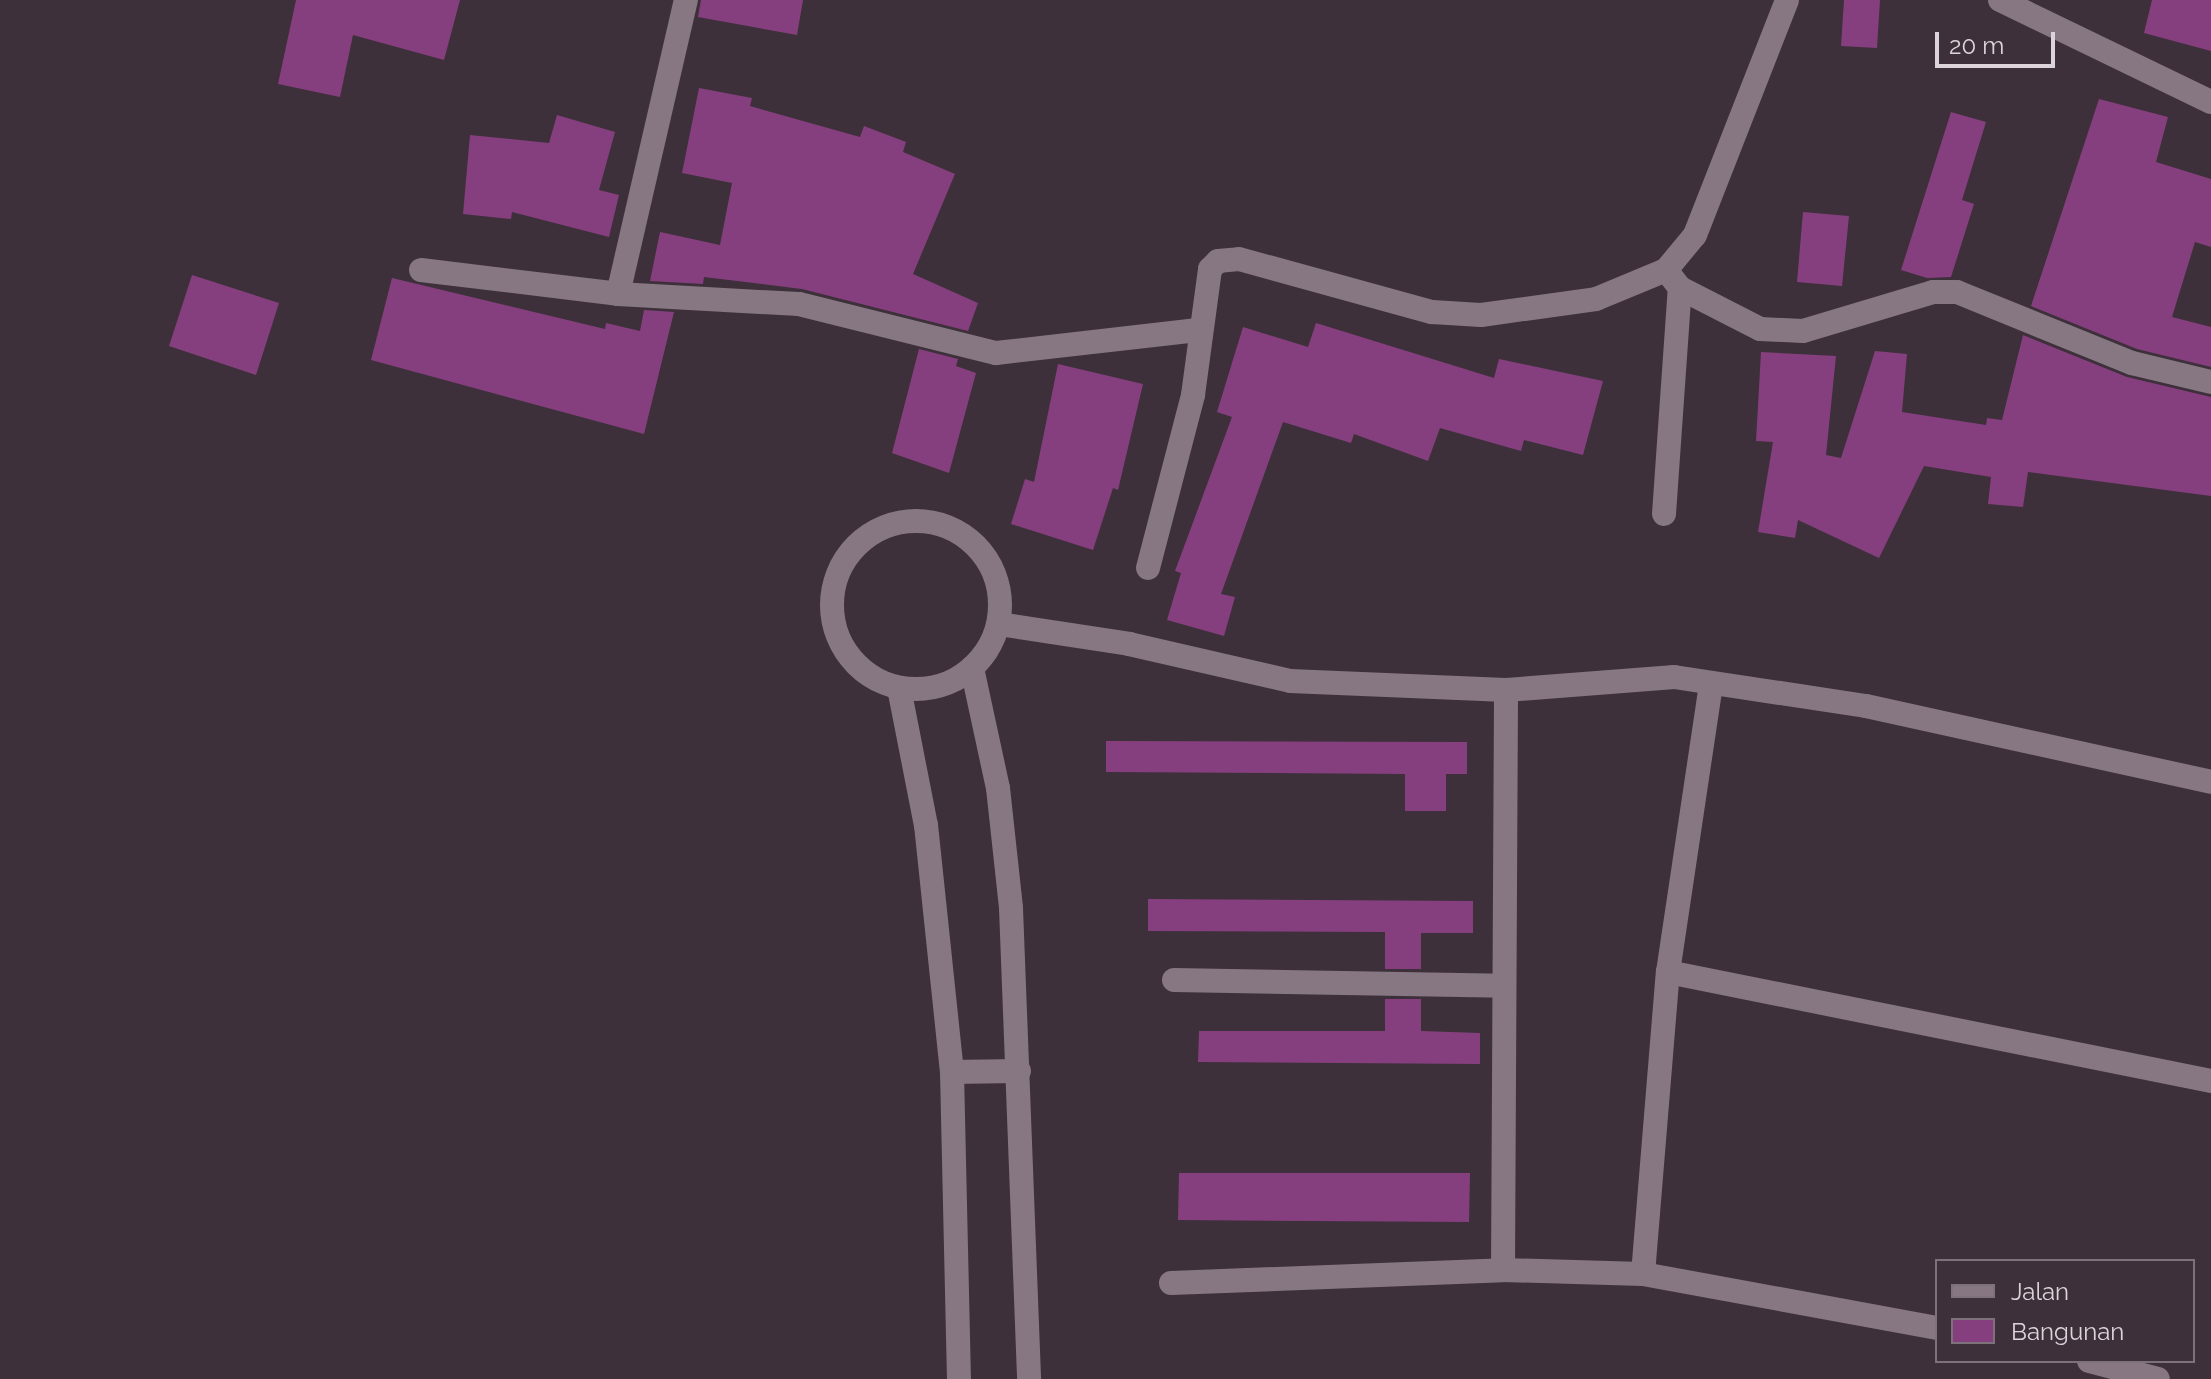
<!DOCTYPE html>
<style>
body{margin:0}
#map{position:relative;width:2211px;height:1379px;overflow:hidden;background:#3d303a;font-family:Raleway,sans-serif}
div>[style]{position:absolute}
[style*='--x']{left:calc(var(--x)*1px);top:calc(var(--y)*1px);width:calc(var(--w)*1px);rotate:calc(var(--a)*1deg)}
.building>*{inset:0;background:#863f7e}
.street>*{height:24px;margin:-12px;padding:0 12px;transform-origin:12px;border-radius:12px;background:#867783}
.street>.ring{margin:-12px;padding:0;box-sizing:content-box;background:none;border:24px solid #867783;border-radius:50%}
span{translate:-50% -50%;white-space:nowrap;text-align:center;line-height:1.15;-webkit-text-stroke:6px #3d303a;paint-order:stroke}
.legend{position:absolute;left:1935px;top:1259px;width:260px;height:104px;box-sizing:border-box;background:#3d303a;border:2px solid #7d727a;margin:0;padding:10px 14px;list-style:none;font-size:24px;color:#dcd4da}
.legend li{display:flex;align-items:center;gap:16px;height:40px}
.legend b{width:40px;border:2px solid #7d727a}
.scale{position:absolute;left:1935px;top:32px;width:120px;height:36px;box-sizing:border-box;border:4px solid #dcd4da;border-top:0;padding-left:10px;font-size:24px;line-height:28px;white-space:nowrap;color:#dcd4da;-webkit-text-stroke:6px #3d303a;paint-order:stroke}
</style>
<div id="map">
<div class="building">
<div style="clip-path:polygon(296px 0,460px 0,444px 60px,353px 35px,340px 97px,278px 84px)"></div>
<div style="clip-path:polygon(701px 0,803px 0,797px 35px,698px 17px)"></div>
<div style="clip-path:polygon(1844px 0,1880px 0,1877px 48px,1841px 46px)"></div>
<div style="clip-path:polygon(2152px 0,2211px 0,2211px 51px,2144px 33px)"></div>
<div style="clip-path:polygon(699px 88px,752px 98px,750px 106px,860px 137px,864px 126px,906px 142px,903px 152px,955px 174px,913px 274px,978px 303px,968px 331px,802px 289px,704px 277px,703px 284px,650px 281px,660px 232px,720px 245px,732px 183px,682px 173px)"></div>
<div style="clip-path:polygon(2099px 99px,2168px 117px,2156px 162px,2211px 179px,2211px 247px,2195px 242px,2172px 317px,2211px 327px,2211px 367px,2137px 349px,2031px 306px)"></div>
<div style="clip-path:polygon(1951px 112px,1986px 122px,1962px 200px,1974px 204px,1951px 277px,1927px 278px,1901px 270px)"></div>
<div style="clip-path:polygon(557px 115px,615px 132px,599px 190px,619px 195px,609px 237px,512px 212px,511px 219px,463px 214px,470px 135px,549px 143px)"></div>
<div style="clip-path:polygon(1803px 212px,1849px 216px,1842px 286px,1797px 282px)"></div>
<div style="clip-path:polygon(192px 275px,279px 303px,256px 375px,169px 346px)"></div>
<div style="clip-path:polygon(392px 278px,605px 329px,606px 323px,640px 331px,644px 310px,674px 312px,644px 434px,371px 360px)"></div>
<div style="clip-path:polygon(1316px 323px,1494px 378px,1499px 359px,1603px 381px,1583px 455px,1524px 440px,1521px 451px,1440px 428px,1428px 461px,1354px 434px,1351px 443px,1283px 422px,1221px 594px,1235px 597px,1224px 636px,1167px 620px,1181px 573px,1175px 571px,1232px 417px,1217px 412px,1243px 327px,1308px 347px)"></div>
<div style="clip-path:polygon(2023px 335px,2127px 377px,2211px 397px,2211px 496px,2028px 472px,2023px 507px,1988px 504px,1991px 477px,1924px 466px,1879px 558px,1798px 520px,1795px 538px,1758px 532px,1773px 442px,1756px 441px,1761px 352px,1836px 356px,1826px 455px,1841px 458px,1875px 351px,1907px 354px,1902px 412px,1986px 425px,1987px 418px,2002px 420px)"></div>
<div style="clip-path:polygon(919px 349px,958px 359px,956px 366px,976px 373px,949px 473px,892px 453px)"></div>
<div style="clip-path:polygon(1058px 364px,1143px 384px,1118px 490px,1113px 488px,1093px 550px,1011px 524px,1025px 479px,1034px 482px)"></div>
<div style="clip-path:polygon(1106px 741px,1467px 742px,1467px 774px,1446px 774px,1446px 811px,1405px 811px,1405px 774px,1106px 772px)"></div>
<div style="clip-path:polygon(1148px 899px,1473px 901px,1473px 933px,1421px 933px,1421px 969px,1385px 969px,1385px 932px,1148px 931px)"></div>
<div style="clip-path:polygon(1385px 999px,1421px 999px,1421px 1031px,1480px 1033px,1480px 1064px,1198px 1062px,1199px 1031px,1385px 1031px)"></div>
<div style="clip-path:polygon(1179px 1173px,1470px 1173px,1469px 1222px,1178px 1220px)"></div>
</div>
<div class="street">
<div style="--x:2000;--y:0;--w:234;--a:25.8"></div>
<div style="--x:421;--y:270;--w:198;--a:6.9"></div>
<div style="--x:618;--y:294;--w:181;--a:3.2"></div>
<div style="--x:799;--y:304;--w:203;--a:14"></div>
<div style="--x:996;--y:353;--w:203;--a:-6.5"></div>
<div style="--x:1666;--y:270;--w:23;--a:52"></div>
<div style="--x:1680;--y:288;--w:90;--a:27.1"></div>
<div style="--x:1760;--y:329;--w:43;--a:2.7"></div>
<div style="--x:1803;--y:331;--w:136;--a:-16.7"></div>
<div style="--x:1933;--y:292;--w:24;--a:0"></div>
<div style="--x:1957;--y:292;--w:189;--a:22.1"></div>
<div style="--x:2132;--y:363;--w:81;--a:13.5"></div>
<div style="--x:618;--y:294;--w:302;--a:-77"></div>
<div style="--x:1664;--y:514;--w:227;--a:-86"></div>
<div class="ring" style="left:832px;top:521px;width:144px;height:144px"></div>
<div style="--x:1148;--y:568;--w:179;--a:-75.4"></div>
<div style="--x:1193;--y:395;--w:127;--a:-82.3"></div>
<div style="--x:1210;--y:269;--w:11;--a:-45"></div>
<div style="--x:1218;--y:261;--w:21;--a:-5"></div>
<div style="--x:1239;--y:259;--w:200;--a:15.4"></div>
<div style="--x:1432;--y:312;--w:49;--a:3.5"></div>
<div style="--x:1481;--y:315;--w:116;--a:-7.9"></div>
<div style="--x:1596;--y:299;--w:76;--a:-22.5"></div>
<div style="--x:1666;--y:270;--w:45;--a:-50.4"></div>
<div style="--x:1695;--y:235;--w:252;--a:-68.6"></div>
<div style="--x:999;--y:624;--w:132;--a:8.7"></div>
<div style="--x:1129;--y:644;--w:165;--a:12.9"></div>
<div style="--x:1290;--y:681;--w:216;--a:2.4"></div>
<div style="--x:1506;--y:690;--w:169;--a:-4.4"></div>
<div style="--x:1674;--y:677;--w:194;--a:8.6"></div>
<div style="--x:1866;--y:706;--w:353;--a:12.4"></div>
<div style="--x:972;--y:668;--w:123;--a:77.8"></div>
<div style="--x:998;--y:788;--w:121;--a:83.8"></div>
<div style="--x:1011;--y:908;--w:471;--a:87.8"></div>
<div style="--x:899;--y:688;--w:140;--a:78.9"></div>
<div style="--x:926;--y:825;--w:248;--a:84"></div>
<div style="--x:952;--y:1072;--w:307;--a:88.7"></div>
<div style="--x:1668;--y:972;--w:554;--a:11.35"></div>
<div style="--x:1174;--y:980;--w:330;--a:1"></div>
<div style="--x:952;--y:1072;--w:67;--a:-0.9"></div>
<div style="--x:1503;--y:1270;--w:580;--a:-89.7"></div>
<div style="--x:1643;--y:1274;--w:303;--a:-85.3"></div>
<div style="--x:1668;--y:972;--w:292;--a:-81.5"></div>
<div style="--x:1171;--y:1283;--w:332;--a:-2.2"></div>
<div style="--x:1503;--y:1270;--w:140;--a:1.6"></div>
<div style="--x:1643;--y:1274;--w:299;--a:10.4"></div>
<div style="--x:2089;--y:1361;--w:71;--a:14.6"></div>
</div>
<ul class="legend">
<li><b style="height:10px;background:#867783"></b>Jalan</li>
<li><b style="height:22px;background:#863f7e"></b>Bangunan</li>
</ul>
<div class="scale">20 m</div>
</div>
